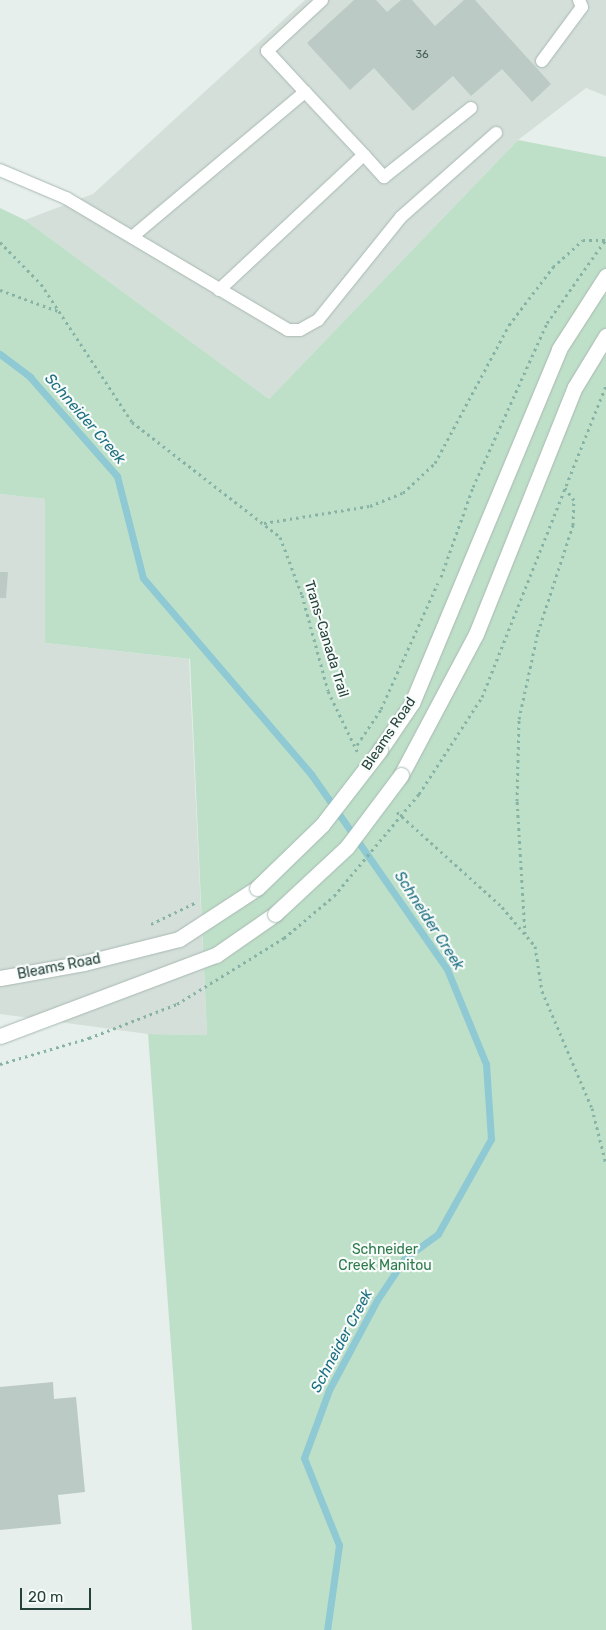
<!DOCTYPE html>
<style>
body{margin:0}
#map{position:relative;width:606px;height:1630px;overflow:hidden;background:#e6efeb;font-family:Rubik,sans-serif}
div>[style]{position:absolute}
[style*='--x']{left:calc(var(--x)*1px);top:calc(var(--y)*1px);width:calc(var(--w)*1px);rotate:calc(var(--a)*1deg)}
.built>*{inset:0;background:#d4dfda}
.green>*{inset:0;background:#bfe0c8}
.stream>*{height:7px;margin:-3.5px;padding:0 3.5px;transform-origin:3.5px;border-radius:3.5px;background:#8ec9d4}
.building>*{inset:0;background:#bbcac4}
.path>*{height:3px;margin-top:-1.5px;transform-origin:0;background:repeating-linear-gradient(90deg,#86b3a5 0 2.5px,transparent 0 6.5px)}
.roads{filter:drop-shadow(0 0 1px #a8b8b2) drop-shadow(0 0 1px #a8b8b2)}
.service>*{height:12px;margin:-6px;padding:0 6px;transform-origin:6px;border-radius:6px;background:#fff}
.secondary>*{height:15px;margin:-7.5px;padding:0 7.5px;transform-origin:7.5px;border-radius:7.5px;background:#fff}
.path-bridge>*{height:3px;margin-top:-1.5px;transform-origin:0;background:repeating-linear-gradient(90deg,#86b3a5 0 2.5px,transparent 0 6.5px)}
.bridges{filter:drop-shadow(0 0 1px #a4bbb3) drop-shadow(0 0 1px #a4bbb3)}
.secondary-bridge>*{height:15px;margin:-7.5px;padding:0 7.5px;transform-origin:7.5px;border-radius:7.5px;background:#fff}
span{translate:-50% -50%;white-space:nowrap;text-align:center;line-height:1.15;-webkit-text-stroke:4.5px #f7fbf9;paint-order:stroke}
.number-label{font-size:11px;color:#4a645c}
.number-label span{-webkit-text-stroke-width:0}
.street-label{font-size:14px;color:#24423a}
.park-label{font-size:14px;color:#2d7a4b}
.water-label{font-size:15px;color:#1c6f80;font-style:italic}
.scale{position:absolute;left:20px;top:1588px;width:71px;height:22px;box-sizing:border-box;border:2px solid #24423a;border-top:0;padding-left:6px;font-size:15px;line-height:18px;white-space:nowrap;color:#24423a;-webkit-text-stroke:4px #f7fbf9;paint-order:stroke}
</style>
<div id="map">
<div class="built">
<div style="clip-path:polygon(305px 0,606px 0,606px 96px,586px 88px,518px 140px,269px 399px,25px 220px,93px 194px)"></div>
<div style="clip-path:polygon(0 494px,45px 499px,45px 643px,189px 659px,207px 1035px,148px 1034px,0 1014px)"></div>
</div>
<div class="green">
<div style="clip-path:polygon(518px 140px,606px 157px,606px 1630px,192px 1630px,148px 1034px,207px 1035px,190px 659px,45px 643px,45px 499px,0 494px,0 208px,25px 220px,269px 399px)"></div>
</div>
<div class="stream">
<div style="--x:0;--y:354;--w:38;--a:37"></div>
<div style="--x:30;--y:377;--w:132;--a:48.7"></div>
<div style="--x:117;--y:476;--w:105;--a:75.7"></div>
<div style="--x:143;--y:578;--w:258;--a:49.4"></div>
<div style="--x:311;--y:774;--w:238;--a:55.1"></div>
<div style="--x:447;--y:969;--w:103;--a:67.7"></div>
<div style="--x:486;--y:1064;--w:75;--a:86.2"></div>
<div style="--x:491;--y:1139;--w:109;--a:119.2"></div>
<div style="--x:438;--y:1234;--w:41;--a:144"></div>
<div style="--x:405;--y:1258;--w:50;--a:123.7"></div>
<div style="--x:377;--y:1300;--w:102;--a:118.1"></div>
<div style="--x:329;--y:1390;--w:72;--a:110.2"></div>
<div style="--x:304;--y:1458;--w:94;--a:68.1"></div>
<div style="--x:339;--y:1545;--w:86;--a:98"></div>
</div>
<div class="building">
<div style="clip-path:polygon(354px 0,376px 0,387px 12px,401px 0,412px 0,435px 26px,464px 0,475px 0,551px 84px,532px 102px,502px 69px,471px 96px,453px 76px,413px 111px,374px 68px,350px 90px,307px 43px)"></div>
<div style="clip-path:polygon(0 572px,8px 572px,6px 598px,0 598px)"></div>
<div style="clip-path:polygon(53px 1382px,54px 1399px,76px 1397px,85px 1492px,58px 1495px,61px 1524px,0 1530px,0 1387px)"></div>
</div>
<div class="path">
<div style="--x:0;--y:242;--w:59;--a:45.7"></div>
<div style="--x:41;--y:284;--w:165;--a:56.6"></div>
<div style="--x:132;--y:422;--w:187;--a:37.8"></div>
<div style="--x:280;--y:537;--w:62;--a:69.2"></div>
<div style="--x:302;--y:595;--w:99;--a:74.8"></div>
<div style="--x:328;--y:691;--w:67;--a:64.2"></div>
<div style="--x:0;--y:290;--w:62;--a:19.9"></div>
<div style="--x:264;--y:523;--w:107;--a:-9.1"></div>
<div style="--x:370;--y:506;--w:35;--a:-22"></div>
<div style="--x:403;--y:493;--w:44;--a:-43.2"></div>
<div style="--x:435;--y:463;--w:157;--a:-61.8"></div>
<div style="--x:509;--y:325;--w:73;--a:-52.8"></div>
<div style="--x:553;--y:267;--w:40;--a:-42"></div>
<div style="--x:583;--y:240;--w:22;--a:0"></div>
<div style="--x:441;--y:577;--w:96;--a:-70.4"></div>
<div style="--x:473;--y:487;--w:180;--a:-65.7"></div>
<div style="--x:547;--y:323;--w:103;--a:-54.9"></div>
<div style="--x:361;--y:739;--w:36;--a:-56"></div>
<div style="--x:381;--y:709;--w:138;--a:-65.7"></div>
<div style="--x:419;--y:794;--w:116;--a:-57"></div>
<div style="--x:482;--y:697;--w:335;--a:-68.3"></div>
<div style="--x:397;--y:812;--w:142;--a:42.1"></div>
<div style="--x:502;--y:907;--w:51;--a:49.8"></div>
<div style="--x:535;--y:946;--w:46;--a:81.2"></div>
<div style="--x:542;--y:991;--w:127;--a:66.9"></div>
<div style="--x:592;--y:1108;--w:58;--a:76"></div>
<div style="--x:151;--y:924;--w:51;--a:-25.6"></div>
<div style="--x:525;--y:934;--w:133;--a:-93.4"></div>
<div style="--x:517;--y:801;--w:82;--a:-88.6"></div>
<div style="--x:519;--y:719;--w:89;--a:-77.7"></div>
<div style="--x:538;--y:632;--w:113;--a:-71.9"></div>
<div style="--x:573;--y:525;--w:25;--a:-88"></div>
<div style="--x:574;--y:500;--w:15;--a:-127"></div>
<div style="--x:0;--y:1064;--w:93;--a:-16.3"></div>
<div style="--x:89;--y:1038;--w:94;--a:-21.1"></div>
<div style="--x:177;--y:1004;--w:126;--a:-31.7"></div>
</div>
<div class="roads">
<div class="service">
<div style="--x:542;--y:61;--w:67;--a:-53.5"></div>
<div style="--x:582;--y:7;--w:8;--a:-113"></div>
<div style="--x:364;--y:155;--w:30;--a:48"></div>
<div style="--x:384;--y:177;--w:111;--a:-38.4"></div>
<div style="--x:0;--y:170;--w:72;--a:23"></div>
<div style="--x:66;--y:198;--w:258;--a:30.7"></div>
<div style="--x:288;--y:330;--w:12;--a:0"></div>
<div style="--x:300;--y:330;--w:21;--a:-29"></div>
<div style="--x:318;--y:320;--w:132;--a:-51.1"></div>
<div style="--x:401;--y:217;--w:127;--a:-41.5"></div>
<div style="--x:132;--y:237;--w:226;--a:-40"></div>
<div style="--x:305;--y:92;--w:56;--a:-132.8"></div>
<div style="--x:267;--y:51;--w:75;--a:-42.8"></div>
<div style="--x:219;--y:290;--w:198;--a:-43"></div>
<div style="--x:364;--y:155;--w:86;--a:-133.1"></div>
</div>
<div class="secondary">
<div style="--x:380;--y:750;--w:57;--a:-55.8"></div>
<div style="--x:412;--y:703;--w:383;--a:-67.4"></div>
<div style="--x:559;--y:349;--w:87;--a:-57.2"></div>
<div style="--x:401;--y:775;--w:160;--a:-62"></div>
<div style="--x:476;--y:634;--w:266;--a:-68.2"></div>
<div style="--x:575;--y:387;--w:60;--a:-58.7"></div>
<div style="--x:0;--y:978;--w:85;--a:-10.1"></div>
<div style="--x:84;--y:963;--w:98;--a:-14.2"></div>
<div style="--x:179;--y:939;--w:93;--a:-33.2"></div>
<div style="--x:0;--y:1036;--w:231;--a:-20.6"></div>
<div style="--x:216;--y:955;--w:72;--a:-34.8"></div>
</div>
</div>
<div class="path-bridge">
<div style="--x:357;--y:745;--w:7;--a:-56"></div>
<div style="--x:284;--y:938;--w:65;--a:-40"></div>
<div style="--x:334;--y:896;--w:133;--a:-50.2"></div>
</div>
<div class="bridges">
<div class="secondary-bridge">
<div style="--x:257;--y:888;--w:91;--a:-44.1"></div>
<div style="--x:322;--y:825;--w:95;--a:-52.3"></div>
<div style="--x:275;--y:914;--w:98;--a:-42.9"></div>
<div style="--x:347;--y:847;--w:90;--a:-53.1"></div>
</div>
</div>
<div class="number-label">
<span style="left:422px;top:55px">36</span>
</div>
<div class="street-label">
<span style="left:326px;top:639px;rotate:73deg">Trans-Canada Trail</span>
<span style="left:389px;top:734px;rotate:-56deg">Bleams Road</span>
<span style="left:59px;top:967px;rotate:-11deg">Bleams Road</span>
</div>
<div class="park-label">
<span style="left:385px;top:1258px">Schneider<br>Creek Manitou</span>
</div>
<div class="water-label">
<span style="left:85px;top:419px;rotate:49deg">Schneider Creek</span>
<span style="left:429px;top:921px;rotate:57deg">Schneider Creek</span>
<span style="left:342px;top:1341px;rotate:-62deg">Schneider Creek</span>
</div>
<div class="scale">20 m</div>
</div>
